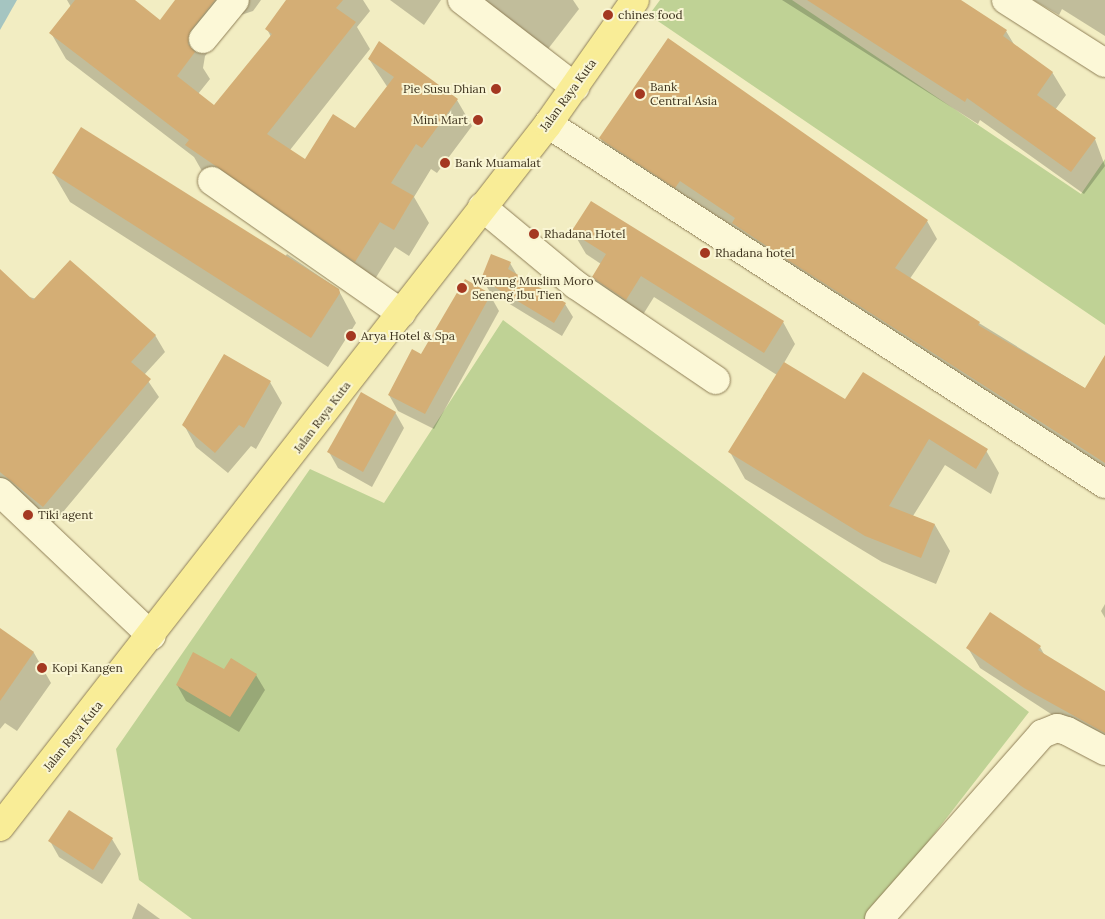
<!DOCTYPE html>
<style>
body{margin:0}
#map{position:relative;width:1105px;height:919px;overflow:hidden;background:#f2edc2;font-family:Lora,serif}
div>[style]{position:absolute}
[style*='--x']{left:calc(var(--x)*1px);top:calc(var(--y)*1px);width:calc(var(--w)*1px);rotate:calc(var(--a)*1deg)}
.green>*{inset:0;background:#bfd295}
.water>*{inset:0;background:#a5c5c1}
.shadow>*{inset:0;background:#0003}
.building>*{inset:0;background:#d4ae75}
.roads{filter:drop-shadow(0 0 1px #8f7f57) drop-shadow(0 0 1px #8f7f57)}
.minor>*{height:28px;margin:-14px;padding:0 14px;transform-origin:14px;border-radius:14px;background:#fcf8d7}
.major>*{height:28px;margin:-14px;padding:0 14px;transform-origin:14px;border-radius:14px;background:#f9ed97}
.dots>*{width:14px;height:14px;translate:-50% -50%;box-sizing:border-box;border:2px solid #f9f5d3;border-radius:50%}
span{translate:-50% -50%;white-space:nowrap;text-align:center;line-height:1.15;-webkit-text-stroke:4px #f9f5d3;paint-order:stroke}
.poi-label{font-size:12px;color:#3d321d}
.left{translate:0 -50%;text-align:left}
.right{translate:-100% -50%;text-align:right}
.street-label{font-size:12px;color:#3d321d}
</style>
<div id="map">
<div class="green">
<div style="clip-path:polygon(660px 0,792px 0,1081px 194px,1105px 159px,1105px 325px,649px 15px)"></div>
<div style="clip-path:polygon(503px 320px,1029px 712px,868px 919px,192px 919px,139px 880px,116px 749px,310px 469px,384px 503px)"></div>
</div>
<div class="water">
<div style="clip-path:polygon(0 0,17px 0,0 30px)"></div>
</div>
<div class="shadow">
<div style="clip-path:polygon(67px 0,133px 0,160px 21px,177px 0,261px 0,253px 11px,238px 16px,205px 56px,203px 68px,210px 79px,198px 94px,214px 106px,271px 37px,267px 29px,288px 0,363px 0,370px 11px,357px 27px,370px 49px,290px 150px,305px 161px,355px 130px,388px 88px,369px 59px,457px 100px,472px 126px,437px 173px,431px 169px,414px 197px,429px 223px,409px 256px,395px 247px,370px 287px,202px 171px,194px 157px,66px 59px,51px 33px,71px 7px)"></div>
<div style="clip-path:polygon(390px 0,441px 0,424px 25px)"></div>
<div style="clip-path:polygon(484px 0,573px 0,579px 9px,548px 49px)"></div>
<div style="clip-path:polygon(782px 0,959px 0,1006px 31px,1015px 46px,1052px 72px,1066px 95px,1055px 110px,1095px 139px,1105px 166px,1084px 194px,980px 120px,978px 124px)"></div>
<div style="clip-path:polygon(1033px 0,1105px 0,1105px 36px,1062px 9px,1059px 15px)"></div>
<div style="clip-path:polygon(601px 139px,927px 221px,937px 239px,909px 280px,1086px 389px,1105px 357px,1105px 472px,744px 241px,736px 229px,690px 199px,686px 205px,611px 157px)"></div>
<div style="clip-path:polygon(53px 173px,284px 258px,287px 254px,338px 289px,356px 323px,328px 367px,70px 202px)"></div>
<div style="clip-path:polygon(573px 232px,783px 322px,795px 344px,784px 363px,845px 401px,984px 447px,999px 473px,991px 494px,945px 465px,913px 516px,935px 525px,950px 551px,936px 584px,882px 562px,745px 479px,730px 452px,777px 375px,654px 297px,639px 321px,606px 299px,593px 277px,601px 264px,586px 254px)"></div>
<div style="clip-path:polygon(510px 263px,517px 275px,565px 304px,573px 317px,562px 336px,490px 292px,482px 279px)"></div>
<div style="clip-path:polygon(0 288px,155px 335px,165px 352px,144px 375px,159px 397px,53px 524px,0 480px)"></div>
<div style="clip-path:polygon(490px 295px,499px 311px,434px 429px,398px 411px,389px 395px,422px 356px)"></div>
<div style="clip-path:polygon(270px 382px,282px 403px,256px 449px,251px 446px,228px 473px,196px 447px,184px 425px)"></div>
<div style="clip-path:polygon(395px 412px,404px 428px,372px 487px,338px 468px,329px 452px)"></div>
<div style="clip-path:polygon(1105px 604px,1105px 618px,1101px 611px)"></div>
<div style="clip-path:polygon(0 630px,34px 653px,51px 683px,17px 731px,5px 723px,0 729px)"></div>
<div style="clip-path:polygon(1040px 647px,1045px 656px,1105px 692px,1105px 749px,980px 668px,968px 648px)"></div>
<div style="clip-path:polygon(225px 670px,256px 675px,265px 690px,239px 732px,186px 701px,177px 685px)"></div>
<div style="clip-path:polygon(112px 839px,121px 854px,102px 884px,59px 857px,50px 841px)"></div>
<div style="clip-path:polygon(138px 903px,160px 919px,132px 919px)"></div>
</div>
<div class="building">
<div style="clip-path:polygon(75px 0,135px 0,160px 20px,175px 0,215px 0,191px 30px,188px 44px,195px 52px,177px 76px,214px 105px,272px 34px,265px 29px,286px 0,343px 0,336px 8px,356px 22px,267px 134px,305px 159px,333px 114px,355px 128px,394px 77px,368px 59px,379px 41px,458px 99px,422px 148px,416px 144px,391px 183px,414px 196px,394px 230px,380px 222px,355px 262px,185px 145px,189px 140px,49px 33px)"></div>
<div style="clip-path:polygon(807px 0,961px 0,1007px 30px,1003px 36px,1053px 72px,1037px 95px,1096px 138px,1071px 172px,967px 98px,965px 102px)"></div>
<div style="clip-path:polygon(668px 38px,928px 220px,895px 268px,980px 322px,978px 325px,1085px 388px,1105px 355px,1105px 463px,780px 255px,732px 223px,735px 218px,680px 181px,675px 188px,599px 138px)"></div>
<div style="clip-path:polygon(81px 127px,339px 289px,340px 293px,311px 338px,52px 173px)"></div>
<div style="clip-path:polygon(591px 201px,784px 321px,764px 353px,641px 276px,626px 300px,592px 277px,606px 254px,571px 232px)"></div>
<div style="clip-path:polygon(491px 254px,511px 262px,508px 269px,566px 303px,554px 323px,481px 279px)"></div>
<div style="clip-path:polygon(70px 260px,156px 335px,131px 362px,151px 379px,43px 507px,0 472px,0 269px,33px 300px)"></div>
<div style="clip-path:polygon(465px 279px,491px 294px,425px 414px,388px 395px,412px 349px,421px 354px)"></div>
<div style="clip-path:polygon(224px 354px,271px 381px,244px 428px,239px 425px,215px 453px,182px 425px)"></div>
<div style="clip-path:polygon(784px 362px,845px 399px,863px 372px,988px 449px,976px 469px,929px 439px,889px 506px,935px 524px,921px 558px,865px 536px,728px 452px)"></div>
<div style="clip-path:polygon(361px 392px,396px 412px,363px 472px,327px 452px)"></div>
<div style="clip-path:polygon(990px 612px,1041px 646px,1038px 650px,1105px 691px,1105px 733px,1024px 688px,966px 648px)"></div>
<div style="clip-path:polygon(0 628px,34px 652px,0 701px)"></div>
<div style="clip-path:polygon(193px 652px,224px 669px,231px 658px,257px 674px,230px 717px,176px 685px)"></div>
<div style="clip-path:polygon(69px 810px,113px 838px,93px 870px,48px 841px)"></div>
</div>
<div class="roads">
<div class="minor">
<div style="--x:462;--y:0;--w:143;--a:37.6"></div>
<div style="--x:1006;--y:0;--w:117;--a:32.5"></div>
<div style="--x:203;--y:39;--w:50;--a:-50.6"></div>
<div style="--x:548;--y:124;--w:663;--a:32.88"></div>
<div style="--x:212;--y:181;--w:231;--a:34.9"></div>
<div style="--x:482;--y:207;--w:122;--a:39.7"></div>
<div style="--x:576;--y:285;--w:169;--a:34.2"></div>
<div style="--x:0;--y:492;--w:209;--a:43.5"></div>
<div style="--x:879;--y:919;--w:247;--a:-48.6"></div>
<div style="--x:1042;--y:734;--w:16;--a:-22"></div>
<div style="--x:1057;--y:728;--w:10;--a:17"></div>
<div style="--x:1067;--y:731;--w:43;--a:27.8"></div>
</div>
<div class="major">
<div style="--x:0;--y:827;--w:891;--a:-52.06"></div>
<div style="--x:548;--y:124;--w:151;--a:-54.9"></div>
</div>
</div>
<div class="dots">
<div style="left:608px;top:15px;background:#a43821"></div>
<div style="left:496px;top:89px;background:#a43821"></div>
<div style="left:640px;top:94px;background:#a43821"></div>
<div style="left:478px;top:120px;background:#a43821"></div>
<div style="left:445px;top:163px;background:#a43821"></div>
<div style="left:534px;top:234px;background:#a43821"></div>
<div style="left:705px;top:253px;background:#a43821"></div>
<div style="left:462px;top:288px;background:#a43821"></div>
<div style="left:351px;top:336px;background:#a43821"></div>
<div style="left:28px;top:515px;background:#a43821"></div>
<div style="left:42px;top:668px;background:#a43821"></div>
</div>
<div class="poi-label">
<span class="left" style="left:618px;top:15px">chines food</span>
<span class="left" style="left:650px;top:94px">Bank<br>Central Asia</span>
<span class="right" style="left:486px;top:89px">Pie Susu Dhian</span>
<span class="right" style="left:468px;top:120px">Mini Mart</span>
<span class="left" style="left:455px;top:163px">Bank Muamalat</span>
<span class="left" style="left:544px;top:234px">Rhadana Hotel</span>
<span class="left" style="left:715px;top:253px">Rhadana hotel</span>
<span class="left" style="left:472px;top:288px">Warung Muslim Moro<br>Seneng Ibu Tien</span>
<span class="left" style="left:361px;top:336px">Arya Hotel &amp; Spa</span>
<span class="left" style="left:38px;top:515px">Tiki agent</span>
<span class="left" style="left:52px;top:668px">Kopi Kangen</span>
</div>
<div class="street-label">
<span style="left:568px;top:95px;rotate:-54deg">Jalan Raya Kuta</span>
<span style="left:322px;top:417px;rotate:-53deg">Jalan Raya Kuta</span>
<span style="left:73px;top:736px;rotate:-51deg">Jalan Raya Kuta</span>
</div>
</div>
